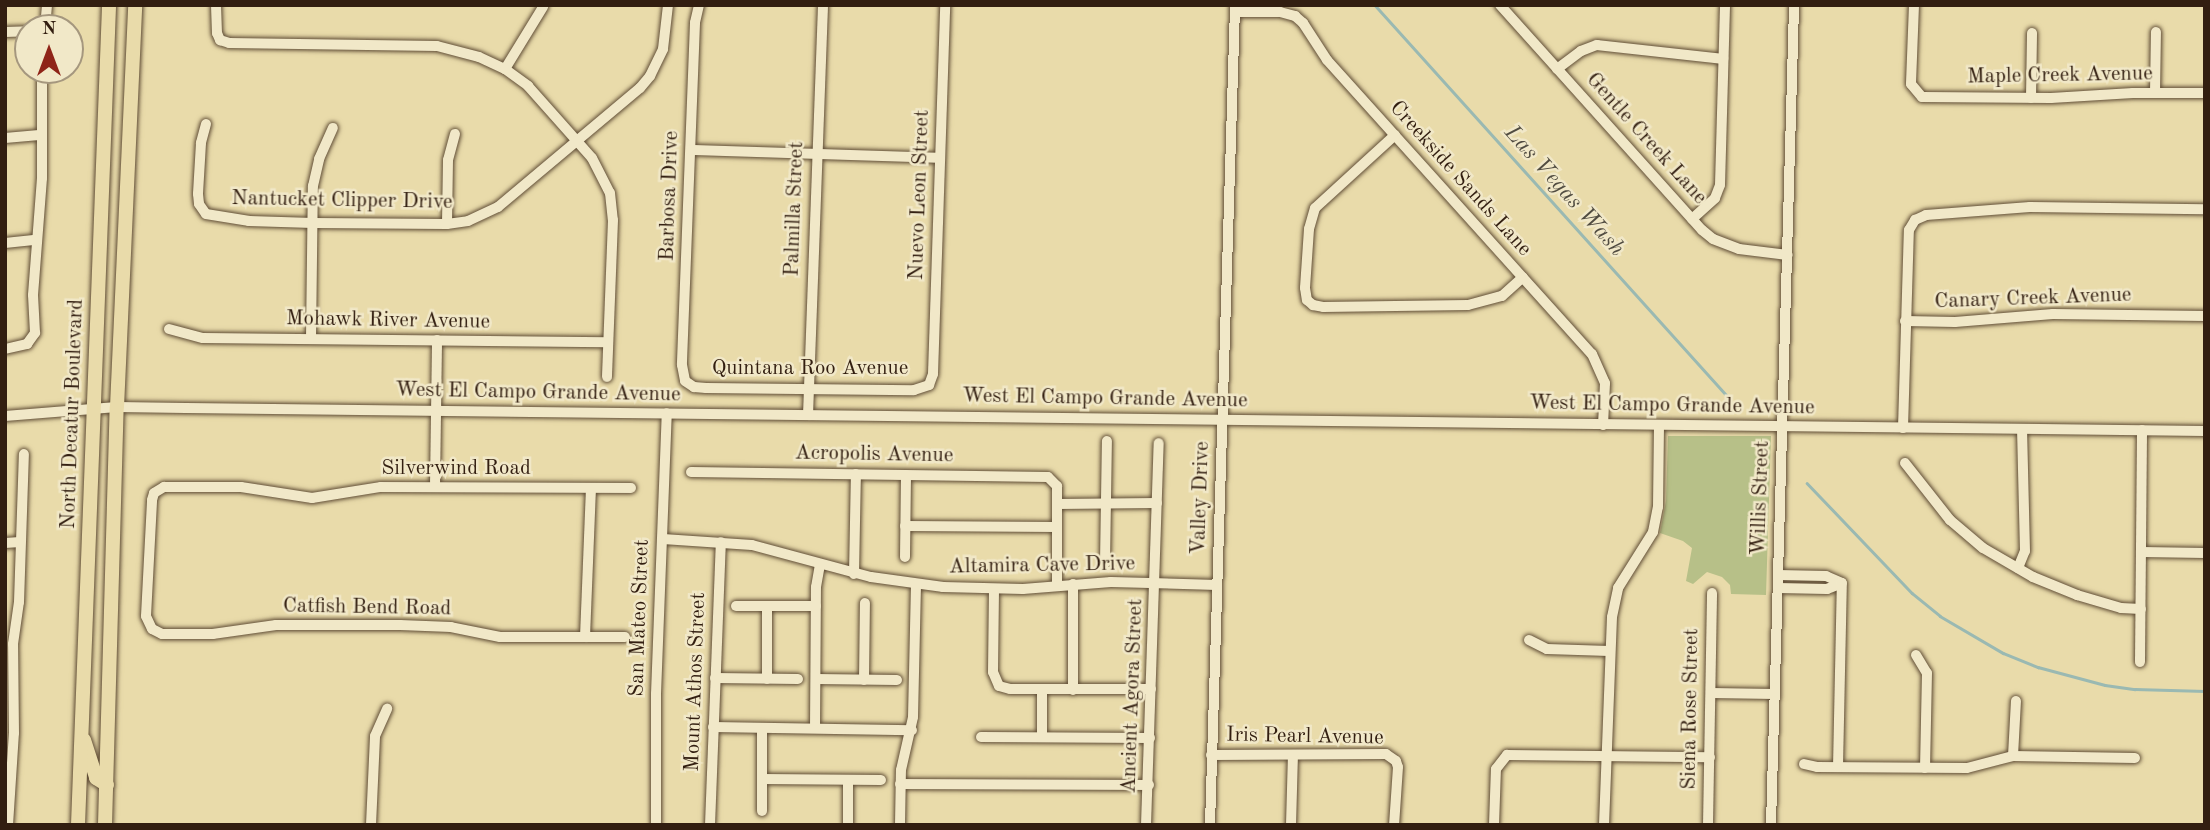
<!DOCTYPE html>
<style>
body{margin:0}
#map{position:relative;width:2210px;height:830px;overflow:hidden;background:#e9dbaa;font-family:"Old Standard TT",serif}
div>[style]{position:absolute}
[style*='--x']{left:calc(var(--x)*1px);top:calc(var(--y)*1px);width:calc(var(--w)*1px);rotate:calc(var(--a)*1deg)}
.green>*{inset:0;background:#b7c088}
.stream>*{height:2.5px;margin:-1.25px;padding:0 1.25px;transform-origin:1.25px;border-radius:1.25px;background:#9ab9b2}
.roads{filter:drop-shadow(0 0 2px #604d36) drop-shadow(0 0 2px #604d36)}
.minor>*{height:10px;margin:-5px;padding:0 5px;transform-origin:5px;border-radius:5px;background:#f1e8c8}
.major>*{height:14px;margin:-7px;padding:0 7px;transform-origin:7px;border-radius:7px;background:#e9dbaa}
span{translate:-50% -50%;white-space:nowrap;text-align:center;line-height:1.15;-webkit-text-stroke:5px #f1e8c8;paint-order:stroke}
.street-label{font-size:21px;color:#321e10}
.water-label{font-size:23px;color:#514c41;font-style:italic}
.frame{position:absolute;inset:0;border:7px solid #321e10;pointer-events:none}
.north{position:absolute;left:14px;top:14px;width:70px;height:70px;box-sizing:border-box;background:#f1e8c8;border:2px solid #a5977e;border-radius:50%;rotate:0deg;font-size:19px;font-weight:700;line-height:28px;text-align:center;color:#321e10}
.north::after{content:'';display:block;margin:auto;width:24px;height:32px;background:#8f2418;clip-path:polygon(50% 0,100% 100%,50% 72%,0 100%)}
</style>
<div id="map">
<div class="green">
<div style="clip-path:polygon(1668px 436px,1771px 436px,1766px 595px,1731px 594px,1730px 585px,1722px 577px,1707px 572px,1693px 584px,1686px 581px,1692px 548px,1683px 541px,1660px 533px,1666px 501px)"></div>
</div>
<div class="stream">
<div style="--x:1375;--y:5;--w:529;--a:47.99"></div>
<div style="--x:1807;--y:483;--w:152;--a:46.3"></div>
<div style="--x:1912;--y:593;--w:36;--a:39"></div>
<div style="--x:1940;--y:616;--w:73;--a:30.4"></div>
<div style="--x:2003;--y:653;--w:38;--a:22"></div>
<div style="--x:2038;--y:667;--w:69;--a:15"></div>
<div style="--x:2105;--y:685;--w:30;--a:8"></div>
<div style="--x:2135;--y:689;--w:70;--a:1.6"></div>
</div>
<div class="roads">
<div class="minor">
<div style="--x:216;--y:5;--w:28;--a:88"></div>
<div style="--x:217;--y:33;--w:8;--a:67"></div>
<div style="--x:220;--y:40;--w:9;--a:18"></div>
<div style="--x:229;--y:43;--w:208;--a:0.8"></div>
<div style="--x:437;--y:46;--w:43;--a:14.7"></div>
<div style="--x:479;--y:57;--w:29;--a:25"></div>
<div style="--x:505;--y:69;--w:29;--a:36"></div>
<div style="--x:528;--y:86;--w:96;--a:48.4"></div>
<div style="--x:592;--y:158;--w:39;--a:63"></div>
<div style="--x:610;--y:193;--w:27;--a:84"></div>
<div style="--x:613;--y:220;--w:157;--a:92.2"></div>
<div style="--x:699;--y:5;--w:18;--a:103"></div>
<div style="--x:695;--y:23;--w:342;--a:92.2"></div>
<div style="--x:682;--y:365;--w:16;--a:79"></div>
<div style="--x:685;--y:381;--w:11;--a:34"></div>
<div style="--x:694;--y:387;--w:12;--a:5"></div>
<div style="--x:706;--y:388;--w:208;--a:0.6"></div>
<div style="--x:914;--y:390;--w:16;--a:-18"></div>
<div style="--x:929;--y:385;--w:12;--a:-70"></div>
<div style="--x:933;--y:374;--w:369;--a:-88.1"></div>
<div style="--x:1500;--y:5;--w:302;--a:48.1"></div>
<div style="--x:1702;--y:230;--w:14;--a:39"></div>
<div style="--x:1713;--y:239;--w:28;--a:21"></div>
<div style="--x:1739;--y:249;--w:49;--a:7"></div>
<div style="--x:1914;--y:5;--w:79;--a:92.2"></div>
<div style="--x:1911;--y:84;--w:17;--a:50"></div>
<div style="--x:1922;--y:97;--w:129;--a:0.4"></div>
<div style="--x:2051;--y:98;--w:82;--a:-3.5"></div>
<div style="--x:2133;--y:93;--w:72;--a:0"></div>
<div style="--x:1235;--y:12;--w:45;--a:0"></div>
<div style="--x:1280;--y:12;--w:16;--a:15"></div>
<div style="--x:1295;--y:16;--w:11;--a:41"></div>
<div style="--x:1303;--y:23;--w:44;--a:57"></div>
<div style="--x:1327;--y:60;--w:396;--a:48"></div>
<div style="--x:1592;--y:354;--w:32;--a:66"></div>
<div style="--x:1605;--y:383;--w:42;--a:92.7"></div>
<div style="--x:45;--y:28;--w:23;--a:-85"></div>
<div style="--x:5;--y:32;--w:23;--a:-2"></div>
<div style="--x:505;--y:69;--w:73;--a:-58.5"></div>
<div style="--x:1557;--y:69;--w:30;--a:-37"></div>
<div style="--x:1581;--y:51;--w:17;--a:-21"></div>
<div style="--x:1597;--y:45;--w:127;--a:6.3"></div>
<div style="--x:2155;--y:93;--w:61;--a:-89.1"></div>
<div style="--x:2031;--y:98;--w:65;--a:-89.1"></div>
<div style="--x:206;--y:124;--w:20;--a:105"></div>
<div style="--x:201;--y:143;--w:51;--a:93.4"></div>
<div style="--x:198;--y:194;--w:10;--a:84"></div>
<div style="--x:199;--y:204;--w:12;--a:55"></div>
<div style="--x:206;--y:214;--w:44;--a:9.2"></div>
<div style="--x:249;--y:221;--w:64;--a:1.8"></div>
<div style="--x:313;--y:223;--w:134;--a:0.4"></div>
<div style="--x:447;--y:224;--w:21;--a:-8"></div>
<div style="--x:468;--y:221;--w:33;--a:-25"></div>
<div style="--x:498;--y:207;--w:185;--a:-40"></div>
<div style="--x:640;--y:88;--w:16;--a:-50"></div>
<div style="--x:650;--y:76;--w:30;--a:-64"></div>
<div style="--x:663;--y:49;--w:44;--a:-83.5"></div>
<div style="--x:1395;--y:135;--w:108;--a:137.6"></div>
<div style="--x:1315;--y:208;--w:22;--a:106"></div>
<div style="--x:1309;--y:229;--w:59;--a:93.9"></div>
<div style="--x:1305;--y:288;--w:12;--a:81"></div>
<div style="--x:1307;--y:300;--w:8;--a:40"></div>
<div style="--x:1313;--y:305;--w:10;--a:11"></div>
<div style="--x:1323;--y:307;--w:145;--a:-0.8"></div>
<div style="--x:1468;--y:305;--w:35;--a:-15"></div>
<div style="--x:1502;--y:296;--w:28;--a:-42"></div>
<div style="--x:5;--y:138;--w:37;--a:-5"></div>
<div style="--x:691;--y:150;--w:249;--a:1.8"></div>
<div style="--x:1692;--y:219;--w:31;--a:-42"></div>
<div style="--x:1715;--y:198;--w:14;--a:-69"></div>
<div style="--x:1720;--y:185;--w:180;--a:-88.4"></div>
<div style="--x:447;--y:224;--w:64;--a:-89.1"></div>
<div style="--x:448;--y:160;--w:27;--a:-75"></div>
<div style="--x:5;--y:243;--w:31;--a:-6"></div>
<div style="--x:1905;--y:321;--w:50;--a:1.1"></div>
<div style="--x:1955;--y:322;--w:98;--a:-4.7"></div>
<div style="--x:2053;--y:314;--w:152;--a:0.8"></div>
<div style="--x:169;--y:329;--w:35;--a:15"></div>
<div style="--x:203;--y:338;--w:405;--a:0.6"></div>
<div style="--x:311;--y:339;--w:153;--a:-89.3"></div>
<div style="--x:313;--y:186;--w:28;--a:-77"></div>
<div style="--x:319;--y:159;--w:34;--a:-66"></div>
<div style="--x:5;--y:349;--w:23;--a:-13"></div>
<div style="--x:27;--y:344;--w:14;--a:-54"></div>
<div style="--x:35;--y:333;--w:38;--a:-93"></div>
<div style="--x:33;--y:295;--w:117;--a:-85.6"></div>
<div style="--x:42;--y:178;--w:108;--a:-90"></div>
<div style="--x:808;--y:415;--w:410;--a:-87.9"></div>
<div style="--x:5;--y:416;--w:112;--a:-4.6"></div>
<div style="--x:117;--y:407;--w:69;--a:0.8"></div>
<div style="--x:186;--y:408;--w:2019;--a:0.65"></div>
<div style="--x:1903;--y:428;--w:198;--a:-88.3"></div>
<div style="--x:1909;--y:230;--w:12;--a:-59"></div>
<div style="--x:1915;--y:220;--w:12;--a:-24"></div>
<div style="--x:1926;--y:215;--w:104;--a:-4.4"></div>
<div style="--x:2030;--y:207;--w:175;--a:0.7"></div>
<div style="--x:1905;--y:463;--w:73;--a:51.7"></div>
<div style="--x:1950;--y:520;--w:43;--a:40.3"></div>
<div style="--x:1983;--y:548;--w:58;--a:30.1"></div>
<div style="--x:2033;--y:577;--w:48;--a:22.2"></div>
<div style="--x:2077;--y:595;--w:46;--a:16.5"></div>
<div style="--x:2121;--y:608;--w:20;--a:3"></div>
<div style="--x:691;--y:472;--w:357;--a:0.8"></div>
<div style="--x:1048;--y:477;--w:13;--a:45"></div>
<div style="--x:1057;--y:486;--w:100;--a:90"></div>
<div style="--x:435;--y:486;--w:146;--a:-89.2"></div>
<div style="--x:1057;--y:504;--w:100;--a:-0.6"></div>
<div style="--x:905;--y:526;--w:152;--a:0.4"></div>
<div style="--x:663;--y:539;--w:89;--a:3.9"></div>
<div style="--x:752;--y:545;--w:123;--a:15.1"></div>
<div style="--x:871;--y:577;--w:73;--a:7.9"></div>
<div style="--x:943;--y:587;--w:80;--a:1.4"></div>
<div style="--x:1023;--y:589;--w:88;--a:-4.5"></div>
<div style="--x:1111;--y:582;--w:106;--a:1.6"></div>
<div style="--x:5;--y:543;--w:15;--a:-4"></div>
<div style="--x:2142;--y:552;--w:63;--a:0.9"></div>
<div style="--x:905;--y:557;--w:82;--a:-89.3"></div>
<div style="--x:1105;--y:563;--w:122;--a:-89.1"></div>
<div style="--x:2018;--y:568;--w:18;--a:-68"></div>
<div style="--x:2025;--y:551;--w:122;--a:-91.4"></div>
<div style="--x:854;--y:574;--w:100;--a:-88.9"></div>
<div style="--x:1778;--y:575;--w:48;--a:1.2"></div>
<div style="--x:1826;--y:576;--w:17;--a:24"></div>
<div style="--x:1073;--y:584;--w:106;--a:90"></div>
<div style="--x:1778;--y:588;--w:49;--a:1.2"></div>
<div style="--x:1827;--y:589;--w:16;--a:-22"></div>
<div style="--x:994;--y:590;--w:82;--a:90.7"></div>
<div style="--x:993;--y:672;--w:15;--a:67"></div>
<div style="--x:999;--y:686;--w:11;--a:15"></div>
<div style="--x:1010;--y:689;--w:141;--a:0"></div>
<div style="--x:736;--y:606;--w:80;--a:0"></div>
<div style="--x:585;--y:637;--w:149;--a:-87.7"></div>
<div style="--x:625;--y:637;--w:125;--a:180"></div>
<div style="--x:500;--y:637;--w:50;--a:-168.5"></div>
<div style="--x:451;--y:627;--w:51;--a:-177.8"></div>
<div style="--x:400;--y:625;--w:124;--a:180"></div>
<div style="--x:276;--y:625;--w:64;--a:171.9"></div>
<div style="--x:213;--y:634;--w:51;--a:180"></div>
<div style="--x:162;--y:634;--w:11;--a:-153"></div>
<div style="--x:152;--y:629;--w:14;--a:-115"></div>
<div style="--x:146;--y:616;--w:116;--a:-87"></div>
<div style="--x:152;--y:500;--w:7;--a:-74"></div>
<div style="--x:154;--y:493;--w:12;--a:-31"></div>
<div style="--x:164;--y:487;--w:77;--a:0"></div>
<div style="--x:241;--y:487;--w:72;--a:8.8"></div>
<div style="--x:312;--y:498;--w:70;--a:-9.1"></div>
<div style="--x:381;--y:487;--w:250;--a:0.2"></div>
<div style="--x:1529;--y:640;--w:20;--a:27"></div>
<div style="--x:1547;--y:649;--w:62;--a:1.8"></div>
<div style="--x:1916;--y:655;--w:21;--a:59"></div>
<div style="--x:1927;--y:673;--w:95;--a:91.2"></div>
<div style="--x:2140;--y:662;--w:232;--a:-89.5"></div>
<div style="--x:715;--y:678;--w:83;--a:0.7"></div>
<div style="--x:767;--y:679;--w:73;--a:-90"></div>
<div style="--x:816;--y:679;--w:81;--a:0.7"></div>
<div style="--x:864;--y:680;--w:77;--a:-89.3"></div>
<div style="--x:1042;--y:689;--w:48;--a:90"></div>
<div style="--x:1711;--y:693;--w:64;--a:0.9"></div>
<div style="--x:713;--y:727;--w:199;--a:0.9"></div>
<div style="--x:815;--y:728;--w:141;--a:-89.6"></div>
<div style="--x:816;--y:587;--w:23;--a:-80"></div>
<div style="--x:981;--y:737;--w:169;--a:0.3"></div>
<div style="--x:1211;--y:755;--w:175;--a:-0.3"></div>
<div style="--x:1386;--y:754;--w:12;--a:35"></div>
<div style="--x:1396;--y:761;--w:6;--a:72"></div>
<div style="--x:1398;--y:767;--w:58;--a:93.9"></div>
<div style="--x:2013;--y:756;--w:55;--a:-86.9"></div>
<div style="--x:1804;--y:764;--w:13;--a:13"></div>
<div style="--x:1817;--y:767;--w:150;--a:0.4"></div>
<div style="--x:1967;--y:768;--w:48;--a:-14.6"></div>
<div style="--x:2013;--y:756;--w:122;--a:0.9"></div>
<div style="--x:1838;--y:767;--w:184;--a:-88.8"></div>
<div style="--x:762;--y:779;--w:119;--a:0.5"></div>
<div style="--x:848;--y:780;--w:45;--a:90"></div>
<div style="--x:900;--y:784;--w:249;--a:0.2"></div>
<div style="--x:762;--y:811;--w:83;--a:-90"></div>
<div style="--x:8;--y:825;--w:92;--a:-86.3"></div>
<div style="--x:14;--y:733;--w:89;--a:-90.6"></div>
<div style="--x:13;--y:644;--w:42;--a:-81.9"></div>
<div style="--x:19;--y:602;--w:148;--a:-88.1"></div>
<div style="--x:371;--y:825;--w:89;--a:-87.4"></div>
<div style="--x:375;--y:736;--w:30;--a:-66"></div>
<div style="--x:656;--y:825;--w:131;--a:-90"></div>
<div style="--x:656;--y:694;--w:281;--a:-87.8"></div>
<div style="--x:710;--y:825;--w:283;--a:-87.8"></div>
<div style="--x:900;--y:825;--w:55;--a:-89"></div>
<div style="--x:901;--y:770;--w:54;--a:-77.2"></div>
<div style="--x:913;--y:717;--w:132;--a:-88.7"></div>
<div style="--x:1146;--y:825;--w:382;--a:-88.1"></div>
<div style="--x:1210;--y:825;--w:820;--a:-88.25"></div>
<div style="--x:1291;--y:825;--w:70;--a:-88.4"></div>
<div style="--x:1494;--y:825;--w:56;--a:-88"></div>
<div style="--x:1496;--y:769;--w:18;--a:-52"></div>
<div style="--x:1507;--y:755;--w:203;--a:0.6"></div>
<div style="--x:1604;--y:825;--w:208;--a:-87.8"></div>
<div style="--x:1612;--y:617;--w:30;--a:-78"></div>
<div style="--x:1618;--y:588;--w:66;--a:-58"></div>
<div style="--x:1653;--y:532;--w:25;--a:-79"></div>
<div style="--x:1658;--y:507;--w:81;--a:-89.3"></div>
<div style="--x:1708;--y:825;--w:232;--a:-89"></div>
<div style="--x:1771;--y:825;--w:820;--a:-88.39"></div>
</div>
<div class="major">
<div style="--x:84;--y:740;--w:40;--a:72"></div>
<div style="--x:96;--y:778;--w:13;--a:32"></div>
<div style="--x:78;--y:825;--w:821;--a:-87.83"></div>
<div style="--x:105;--y:825;--w:418;--a:-88.4"></div>
<div style="--x:117;--y:407;--w:402;--a:-87.4"></div>
</div>
</div>
<div class="street-label">
<span style="left:2060px;top:76px;rotate:-1deg">Maple Creek Avenue</span>
<span style="left:1646px;top:139px;rotate:48deg">Gentle Creek Lane</span>
<span style="left:1460px;top:179px;rotate:48deg">Creekside Sands Lane</span>
<span style="left:920px;top:195px;rotate:-88deg">Nuevo Leon Street</span>
<span style="left:670px;top:196px;rotate:-88deg">Barbosa Drive</span>
<span style="left:342px;top:201px;rotate:1deg">Nantucket Clipper Drive</span>
<span style="left:795px;top:209px;rotate:-88deg">Palmilla Street</span>
<span style="left:2033px;top:299px;rotate:-2deg">Canary Creek Avenue</span>
<span style="left:388px;top:321px;rotate:1deg">Mohawk River Avenue</span>
<span style="left:810px;top:369px">Quintana Roo Avenue</span>
<span style="left:538px;top:393px;rotate:1deg">West El Campo Grande Avenue</span>
<span style="left:1105px;top:399px;rotate:1deg">West El Campo Grande Avenue</span>
<span style="left:1672px;top:406px;rotate:1deg">West El Campo Grande Avenue</span>
<span style="left:73px;top:414px;rotate:-88deg">North Decatur Boulevard</span>
<span style="left:874px;top:455px;rotate:1deg">Acropolis Avenue</span>
<span style="left:456px;top:469px">Silverwind Road</span>
<span style="left:1201px;top:498px;rotate:-88deg">Valley Drive</span>
<span style="left:1761px;top:498px;rotate:-88deg">Willis Street</span>
<span style="left:1042px;top:566px;rotate:-1deg">Altamira Cave Drive</span>
<span style="left:367px;top:608px;rotate:1deg">Catfish Bend Road</span>
<span style="left:640px;top:618px;rotate:-88deg">San Mateo Street</span>
<span style="left:696px;top:682px;rotate:-88deg">Mount Athos Street</span>
<span style="left:1133px;top:696px;rotate:-88deg">Ancient Agora Street</span>
<span style="left:1691px;top:709px;rotate:-89deg">Siena Rose Street</span>
<span style="left:1305px;top:737px;rotate:1deg">Iris Pearl Avenue</span>
</div>
<div class="water-label">
<span style="left:1564px;top:191px;rotate:48deg">Las Vegas Wash</span>
</div>
<div class="frame"></div>
<div class="north">N</div>
</div>
